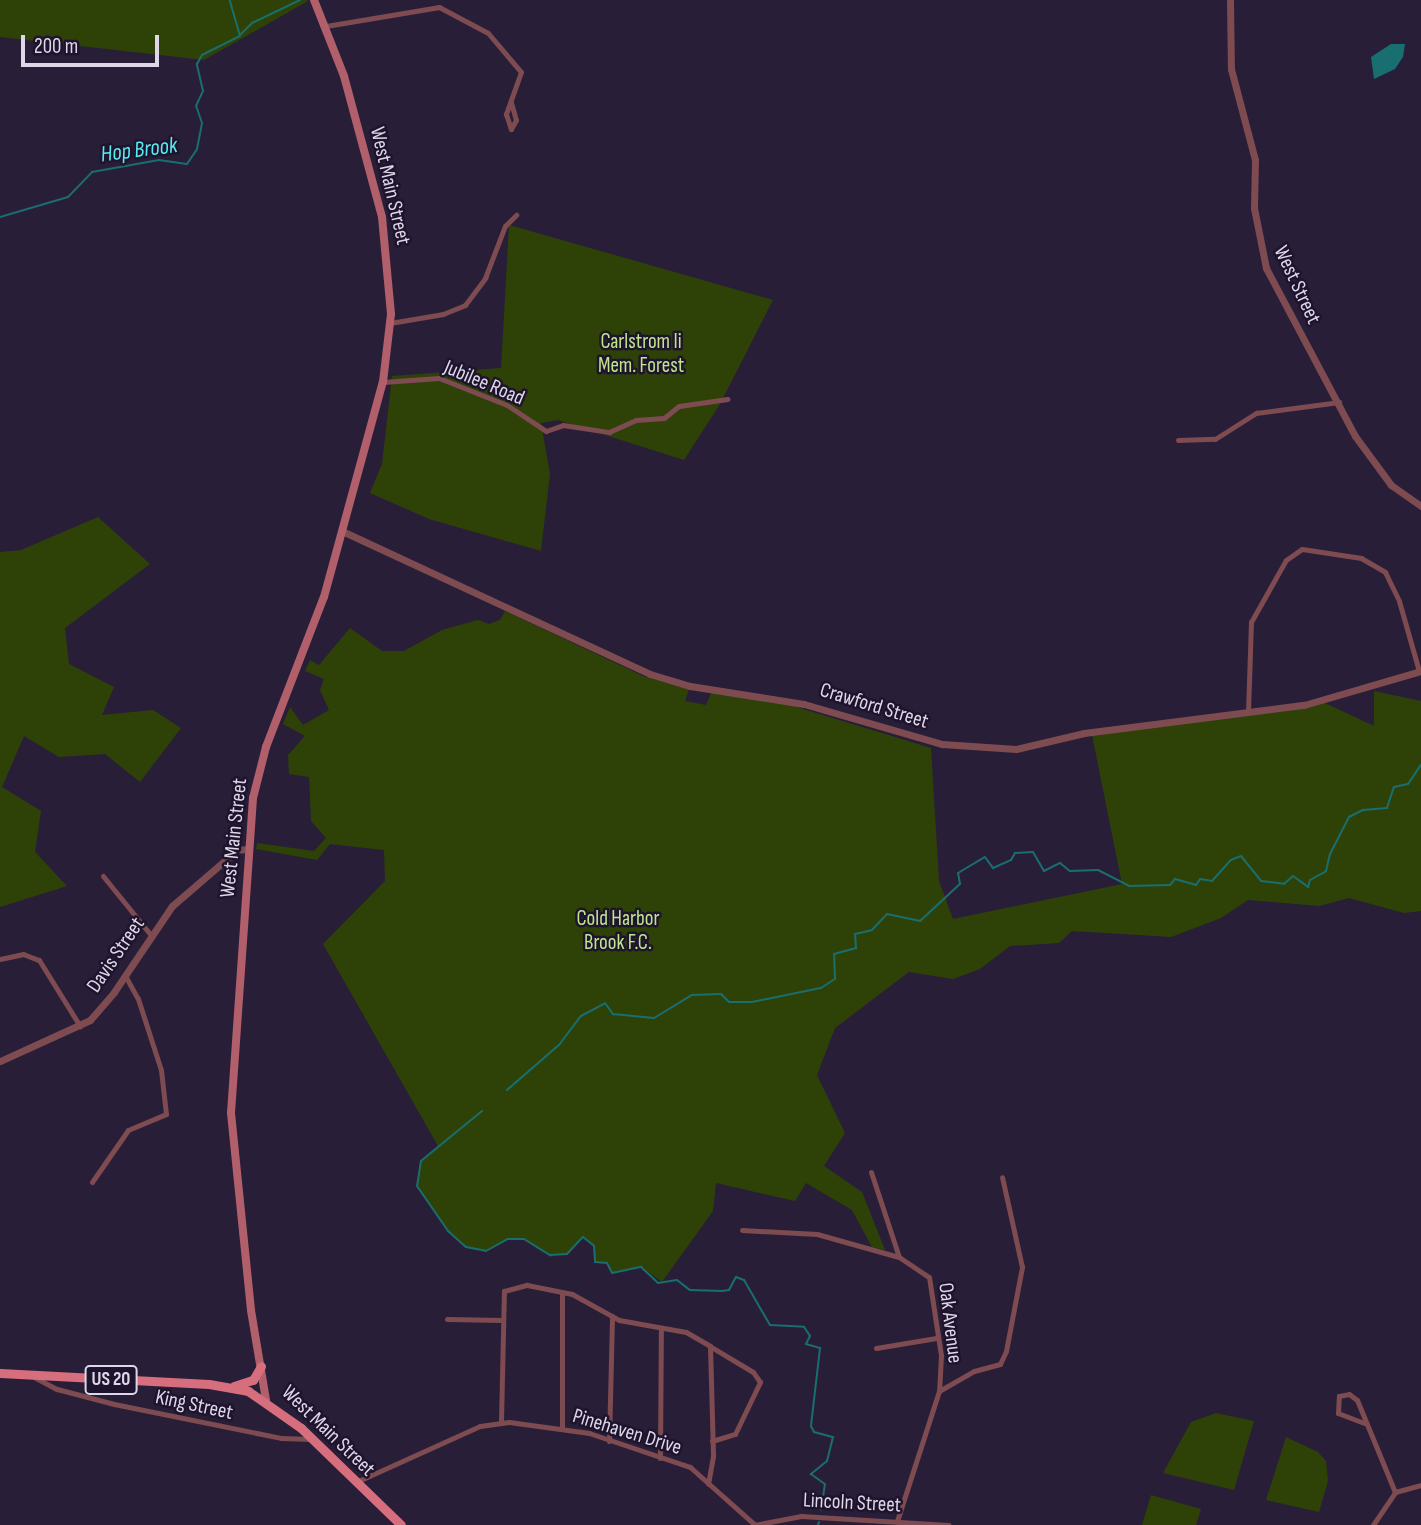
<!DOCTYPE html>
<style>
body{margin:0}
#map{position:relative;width:1421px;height:1525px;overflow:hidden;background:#291e38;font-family:"Sofia Sans Condensed",sans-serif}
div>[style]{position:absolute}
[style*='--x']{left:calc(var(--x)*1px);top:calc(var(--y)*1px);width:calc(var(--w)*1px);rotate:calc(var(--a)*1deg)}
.green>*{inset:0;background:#2e4208}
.water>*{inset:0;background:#196e70}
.stream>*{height:2px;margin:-1px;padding:0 1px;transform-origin:1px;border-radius:1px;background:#196e70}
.minor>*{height:5px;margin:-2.5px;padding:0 2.5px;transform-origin:2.5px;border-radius:2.5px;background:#7e4b51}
.tertiary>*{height:7px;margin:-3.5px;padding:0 3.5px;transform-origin:3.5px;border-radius:3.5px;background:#7e4b51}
.secondary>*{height:8px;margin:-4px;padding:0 4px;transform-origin:4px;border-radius:4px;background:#b15f6a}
.primary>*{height:9px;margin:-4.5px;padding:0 4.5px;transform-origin:4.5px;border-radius:4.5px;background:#d76e7e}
span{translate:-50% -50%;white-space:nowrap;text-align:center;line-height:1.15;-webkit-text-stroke:5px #1f142d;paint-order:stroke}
.shield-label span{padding:2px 5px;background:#1f142d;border:2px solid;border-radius:5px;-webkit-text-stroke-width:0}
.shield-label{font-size:19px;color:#ddd7e8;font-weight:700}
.street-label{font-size:21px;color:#ddd7e8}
.park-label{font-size:21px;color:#bfe68b}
.water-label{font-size:23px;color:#57edf1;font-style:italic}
.scale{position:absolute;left:21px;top:35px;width:138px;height:32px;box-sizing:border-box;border:4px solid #ddd7e8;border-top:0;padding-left:9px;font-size:21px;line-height:24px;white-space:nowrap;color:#ddd7e8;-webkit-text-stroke:5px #1f142d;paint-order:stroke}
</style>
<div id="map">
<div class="green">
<div style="clip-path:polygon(0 0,307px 0,308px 1px,204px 60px,0 37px)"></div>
<div style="clip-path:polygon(509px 225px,773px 300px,720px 404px,684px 460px,558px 420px,541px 423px,550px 474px,541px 551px,429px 519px,370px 493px,382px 464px,392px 376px,501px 368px)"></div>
<div style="clip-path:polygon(98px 517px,150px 564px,65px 628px,69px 664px,114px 687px,102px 715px,153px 710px,181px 728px,140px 782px,105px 754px,59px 757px,24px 736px,2px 787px,41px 811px,35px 852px,67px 886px,0 907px,0 552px,21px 550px)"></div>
<div style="clip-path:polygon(505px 611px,643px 676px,689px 689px,685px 701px,706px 705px,712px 691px,790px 705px,931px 748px,939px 881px,953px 919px,1122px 884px,1092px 735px,1325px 703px,1374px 726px,1374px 691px,1421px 701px,1421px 911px,1404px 913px,1349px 898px,1319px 906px,1248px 900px,1221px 918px,1171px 937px,1072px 931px,1059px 943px,1010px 946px,980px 969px,953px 979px,909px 972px,835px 1028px,817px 1075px,845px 1133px,824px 1166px,862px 1192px,885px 1250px,872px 1247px,852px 1210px,806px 1183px,795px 1201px,716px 1183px,713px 1211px,662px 1282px,641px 1267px,612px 1273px,607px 1263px,595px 1262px,594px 1246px,583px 1237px,567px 1254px,550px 1255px,524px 1239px,508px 1239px,486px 1251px,466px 1247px,448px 1231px,417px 1186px,421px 1161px,438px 1146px,323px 944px,385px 881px,384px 850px,330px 844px,317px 860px,256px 849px,257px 843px,314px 851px,326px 838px,311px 821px,309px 777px,289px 774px,288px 755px,305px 736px,283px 724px,290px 707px,303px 725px,329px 710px,320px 690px,324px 679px,305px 671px,310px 660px,319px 665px,350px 628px,382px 651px,404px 651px,442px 630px,478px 620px,489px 624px,500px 620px)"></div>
<div style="clip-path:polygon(1216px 1413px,1254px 1421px,1234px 1490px,1163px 1473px,1191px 1422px)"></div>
<div style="clip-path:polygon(1286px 1437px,1318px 1452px,1326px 1461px,1328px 1481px,1319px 1512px,1266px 1500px)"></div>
<div style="clip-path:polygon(1151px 1495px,1201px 1509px,1196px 1525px,1142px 1525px)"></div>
</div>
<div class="water">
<div style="clip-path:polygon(1391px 44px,1405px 44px,1403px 57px,1395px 69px,1374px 79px,1371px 57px)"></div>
</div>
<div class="stream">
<div style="--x:241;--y:34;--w:16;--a:-45"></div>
<div style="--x:252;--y:23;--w:53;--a:-25.6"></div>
<div style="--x:0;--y:217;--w:71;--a:-16.4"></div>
<div style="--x:68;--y:197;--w:35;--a:-46"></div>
<div style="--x:92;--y:172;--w:68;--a:-10.2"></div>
<div style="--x:159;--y:160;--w:28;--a:8"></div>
<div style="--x:187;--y:164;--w:18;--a:-56"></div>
<div style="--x:197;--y:149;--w:26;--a:-79"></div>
<div style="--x:202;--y:123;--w:18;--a:-109"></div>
<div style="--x:196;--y:106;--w:17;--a:-65"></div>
<div style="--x:203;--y:91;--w:28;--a:-103"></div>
<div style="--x:197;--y:64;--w:10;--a:-61"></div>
<div style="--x:202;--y:55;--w:42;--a:-26.6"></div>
<div style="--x:240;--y:36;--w:37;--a:-106"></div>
<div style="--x:507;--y:1090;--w:69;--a:-40.9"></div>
<div style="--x:559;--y:1045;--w:36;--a:-53"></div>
<div style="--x:581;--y:1016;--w:27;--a:-28"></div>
<div style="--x:605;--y:1003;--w:14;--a:54"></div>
<div style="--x:613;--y:1014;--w:41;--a:5.6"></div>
<div style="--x:654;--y:1018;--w:44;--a:-31.2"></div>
<div style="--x:692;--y:995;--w:29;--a:-2"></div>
<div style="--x:721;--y:994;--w:11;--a:45"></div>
<div style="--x:729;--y:1002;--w:23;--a:0"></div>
<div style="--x:752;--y:1002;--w:70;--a:-11.5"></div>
<div style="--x:821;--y:988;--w:17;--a:-33"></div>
<div style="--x:835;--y:979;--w:25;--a:-92"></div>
<div style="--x:834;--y:954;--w:23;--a:-15"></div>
<div style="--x:856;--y:948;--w:14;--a:-94"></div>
<div style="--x:855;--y:934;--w:17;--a:-13"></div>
<div style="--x:872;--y:930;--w:22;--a:-47"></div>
<div style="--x:887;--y:914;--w:34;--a:12"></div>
<div style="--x:920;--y:921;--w:54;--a:-42.8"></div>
<div style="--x:960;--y:884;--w:11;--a:-100"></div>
<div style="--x:958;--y:873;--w:31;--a:-31"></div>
<div style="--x:985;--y:857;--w:14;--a:54"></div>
<div style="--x:993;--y:868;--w:20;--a:-24"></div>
<div style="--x:1011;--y:860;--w:8;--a:-60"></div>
<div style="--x:1015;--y:853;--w:18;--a:-3"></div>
<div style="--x:1033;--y:852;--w:22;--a:60"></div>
<div style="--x:1044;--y:871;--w:18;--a:-27"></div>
<div style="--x:1060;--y:863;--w:13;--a:39"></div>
<div style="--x:1070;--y:871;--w:28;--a:-2"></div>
<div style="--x:1098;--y:870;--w:35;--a:27"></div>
<div style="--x:1129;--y:886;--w:41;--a:-1.4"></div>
<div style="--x:1170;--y:885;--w:8;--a:-50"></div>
<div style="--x:1175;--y:879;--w:22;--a:16"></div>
<div style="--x:1196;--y:885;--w:7;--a:-56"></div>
<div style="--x:1200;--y:879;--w:12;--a:9"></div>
<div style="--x:1212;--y:881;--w:28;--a:-48"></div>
<div style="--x:1231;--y:860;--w:11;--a:-22"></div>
<div style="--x:1241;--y:856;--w:32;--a:51"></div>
<div style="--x:1261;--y:881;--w:23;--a:7"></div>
<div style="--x:1284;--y:884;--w:12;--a:-42"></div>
<div style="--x:1293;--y:876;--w:19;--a:36"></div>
<div style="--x:1308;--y:887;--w:7;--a:-74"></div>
<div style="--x:1310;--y:880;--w:18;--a:-29"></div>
<div style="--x:1326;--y:871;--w:17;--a:-77"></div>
<div style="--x:1330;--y:854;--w:42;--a:-62.8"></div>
<div style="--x:1349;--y:817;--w:16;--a:-27"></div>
<div style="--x:1363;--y:810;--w:24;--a:-5"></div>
<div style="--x:1387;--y:808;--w:22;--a:-72"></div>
<div style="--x:1394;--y:787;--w:14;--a:-12"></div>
<div style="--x:1408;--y:784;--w:23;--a:-56"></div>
<div style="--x:482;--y:1111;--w:79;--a:140.7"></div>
<div style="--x:421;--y:1161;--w:25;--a:99"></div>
<div style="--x:417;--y:1186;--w:55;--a:55.4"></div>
<div style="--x:448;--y:1231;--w:24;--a:42"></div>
<div style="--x:466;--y:1247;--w:20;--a:11"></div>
<div style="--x:486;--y:1251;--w:25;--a:-29"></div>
<div style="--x:508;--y:1239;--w:16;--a:0"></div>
<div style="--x:524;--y:1239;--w:31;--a:32"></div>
<div style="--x:550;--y:1255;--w:17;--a:-3"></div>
<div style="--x:567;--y:1254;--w:23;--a:-47"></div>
<div style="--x:583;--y:1237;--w:14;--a:39"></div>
<div style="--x:594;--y:1246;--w:16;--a:86"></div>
<div style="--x:595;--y:1262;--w:12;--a:5"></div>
<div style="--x:607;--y:1263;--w:11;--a:63"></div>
<div style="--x:612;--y:1273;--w:30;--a:-12"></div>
<div style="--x:641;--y:1267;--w:23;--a:43"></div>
<div style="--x:658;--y:1283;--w:19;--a:-9"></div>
<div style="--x:677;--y:1280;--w:16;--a:38"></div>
<div style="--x:690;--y:1290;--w:32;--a:2"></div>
<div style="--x:722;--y:1291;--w:7;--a:-8"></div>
<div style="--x:729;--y:1290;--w:15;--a:-62"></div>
<div style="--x:736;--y:1277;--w:9;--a:21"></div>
<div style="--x:744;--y:1280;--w:52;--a:60"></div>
<div style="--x:770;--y:1325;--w:34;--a:3"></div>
<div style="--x:804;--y:1327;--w:11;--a:56"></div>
<div style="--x:810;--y:1336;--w:9;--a:117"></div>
<div style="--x:806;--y:1344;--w:15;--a:16"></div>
<div style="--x:820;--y:1348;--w:79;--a:96.6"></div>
<div style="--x:811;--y:1426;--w:7;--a:63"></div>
<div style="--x:814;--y:1432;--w:20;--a:15"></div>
<div style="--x:833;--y:1437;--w:25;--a:104"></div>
<div style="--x:827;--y:1461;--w:21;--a:141"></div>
<div style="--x:811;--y:1474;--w:17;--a:36"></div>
<div style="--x:825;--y:1484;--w:26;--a:99"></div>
<div style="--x:818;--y:1525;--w:3;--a:-72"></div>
</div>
<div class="minor">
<div style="--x:326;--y:26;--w:115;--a:-9.5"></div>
<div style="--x:439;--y:7;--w:55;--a:28"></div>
<div style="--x:488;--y:33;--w:51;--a:49.8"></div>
<div style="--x:521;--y:72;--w:45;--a:109.7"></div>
<div style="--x:506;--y:114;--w:16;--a:72"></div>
<div style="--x:511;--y:129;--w:10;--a:-61"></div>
<div style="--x:516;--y:120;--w:19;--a:-106"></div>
<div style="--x:390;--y:323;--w:54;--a:-9.6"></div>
<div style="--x:443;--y:314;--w:24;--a:-22"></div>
<div style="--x:465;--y:305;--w:34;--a:-53"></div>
<div style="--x:485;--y:278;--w:56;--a:-69"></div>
<div style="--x:505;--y:226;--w:16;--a:-45"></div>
<div style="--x:383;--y:382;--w:56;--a:-4.1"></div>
<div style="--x:439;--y:378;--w:73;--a:21.7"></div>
<div style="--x:507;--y:405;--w:47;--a:33.7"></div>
<div style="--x:546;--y:431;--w:18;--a:-19"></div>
<div style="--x:563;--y:425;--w:47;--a:8.7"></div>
<div style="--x:609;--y:432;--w:30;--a:-24"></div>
<div style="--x:636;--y:420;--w:28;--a:-4"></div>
<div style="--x:664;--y:418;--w:19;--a:-39"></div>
<div style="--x:679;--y:406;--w:49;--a:-8.3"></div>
<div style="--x:1178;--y:440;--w:37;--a:-2"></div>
<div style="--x:1215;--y:439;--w:49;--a:-32.4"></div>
<div style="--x:1256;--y:413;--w:84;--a:-7.5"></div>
<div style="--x:1248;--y:712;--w:90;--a:-88.1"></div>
<div style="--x:1251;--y:622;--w:71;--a:-60.6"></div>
<div style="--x:1286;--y:560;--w:19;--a:-35"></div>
<div style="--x:1302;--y:549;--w:60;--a:8.7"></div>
<div style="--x:1361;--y:558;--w:28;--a:30"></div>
<div style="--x:1385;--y:572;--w:32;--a:64"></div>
<div style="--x:1399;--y:601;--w:73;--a:74.1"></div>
<div style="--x:103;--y:876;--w:75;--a:51"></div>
<div style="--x:0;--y:959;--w:24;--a:-12"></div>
<div style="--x:23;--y:954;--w:17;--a:21"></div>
<div style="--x:39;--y:960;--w:78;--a:58.2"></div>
<div style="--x:871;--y:1172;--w:89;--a:71.8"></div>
<div style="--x:92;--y:1182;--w:63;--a:-55.3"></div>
<div style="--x:128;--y:1130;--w:41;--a:-22.8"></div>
<div style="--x:166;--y:1114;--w:44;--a:-96.5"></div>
<div style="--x:161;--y:1070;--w:75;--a:-107.9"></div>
<div style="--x:138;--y:999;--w:26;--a:-119"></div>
<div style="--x:742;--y:1230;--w:75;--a:3.1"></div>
<div style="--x:817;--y:1234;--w:85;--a:15.7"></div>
<div style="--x:899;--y:1257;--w:36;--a:34"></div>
<div style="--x:929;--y:1277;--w:79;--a:81.3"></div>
<div style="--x:941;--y:1355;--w:36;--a:93"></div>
<div style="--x:939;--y:1391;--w:137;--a:107.9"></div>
<div style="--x:447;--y:1319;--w:55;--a:1"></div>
<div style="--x:876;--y:1348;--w:61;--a:-9.5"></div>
<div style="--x:34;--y:1377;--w:26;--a:28"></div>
<div style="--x:57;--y:1389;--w:59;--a:14.7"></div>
<div style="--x:114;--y:1404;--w:170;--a:11.5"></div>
<div style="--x:281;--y:1438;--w:30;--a:2"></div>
<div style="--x:939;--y:1391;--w:40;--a:-29.7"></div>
<div style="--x:974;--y:1371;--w:27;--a:-15"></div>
<div style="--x:1000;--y:1364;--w:14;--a:-65"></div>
<div style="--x:1006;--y:1351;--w:86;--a:-79.2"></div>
<div style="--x:1022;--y:1267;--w:92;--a:-102.5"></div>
<div style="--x:501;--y:1421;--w:130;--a:-88.7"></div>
<div style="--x:504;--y:1291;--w:24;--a:-15"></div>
<div style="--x:527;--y:1285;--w:46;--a:11.3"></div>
<div style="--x:572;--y:1294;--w:54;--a:29"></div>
<div style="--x:619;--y:1320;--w:68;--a:10.2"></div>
<div style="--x:686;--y:1332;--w:28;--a:30"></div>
<div style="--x:710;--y:1346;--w:110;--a:88.4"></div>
<div style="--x:713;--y:1456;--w:28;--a:100"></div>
<div style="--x:1364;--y:1423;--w:28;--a:-159"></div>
<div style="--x:1338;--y:1413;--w:17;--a:-87"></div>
<div style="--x:1339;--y:1396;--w:10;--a:-11"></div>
<div style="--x:1349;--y:1394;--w:10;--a:37"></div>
<div style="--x:1357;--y:1400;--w:100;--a:67.6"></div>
<div style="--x:562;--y:1428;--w:136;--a:-90"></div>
<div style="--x:609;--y:1441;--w:125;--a:-88.6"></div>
<div style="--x:712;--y:1441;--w:24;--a:-17"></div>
<div style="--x:735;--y:1434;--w:58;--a:-64.3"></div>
<div style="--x:760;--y:1382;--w:12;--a:-125"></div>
<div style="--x:753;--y:1372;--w:47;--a:-149"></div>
<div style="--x:660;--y:1458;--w:128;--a:-89.6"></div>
<div style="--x:356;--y:1482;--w:136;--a:-24.3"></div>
<div style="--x:480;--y:1426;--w:29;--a:-8"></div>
<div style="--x:509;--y:1422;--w:81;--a:7.8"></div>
<div style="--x:589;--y:1433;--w:107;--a:18.6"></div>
<div style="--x:690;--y:1467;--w:87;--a:41.7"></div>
<div style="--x:754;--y:1525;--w:48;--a:-10.8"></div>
<div style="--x:801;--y:1516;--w:148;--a:3.5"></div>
<div style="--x:1373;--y:1525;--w:40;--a:-56"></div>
<div style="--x:1395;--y:1492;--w:27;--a:-15"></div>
</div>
<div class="tertiary">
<div style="--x:1230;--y:0;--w:69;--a:89.2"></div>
<div style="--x:1231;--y:69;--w:94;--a:75.2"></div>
<div style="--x:1255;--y:160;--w:48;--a:91.2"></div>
<div style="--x:1254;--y:208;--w:61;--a:78.7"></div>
<div style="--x:1266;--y:268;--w:190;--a:62.1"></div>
<div style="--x:1355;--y:436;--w:61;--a:53.7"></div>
<div style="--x:1391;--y:485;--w:37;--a:35"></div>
<div style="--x:342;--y:531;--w:340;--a:24.9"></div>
<div style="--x:650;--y:674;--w:42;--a:16.7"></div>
<div style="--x:690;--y:686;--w:115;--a:9"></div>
<div style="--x:804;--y:704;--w:144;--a:16.2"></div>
<div style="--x:942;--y:744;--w:74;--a:3.9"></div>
<div style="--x:1016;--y:749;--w:70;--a:-13.2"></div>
<div style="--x:1084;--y:733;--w:222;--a:-7.3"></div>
<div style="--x:1304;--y:705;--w:122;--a:-16.2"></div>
<div style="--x:0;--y:1061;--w:99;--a:-24.5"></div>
<div style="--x:90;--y:1020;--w:37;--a:-49"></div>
<div style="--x:114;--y:992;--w:104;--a:-56"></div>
<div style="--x:172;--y:906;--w:86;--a:-40.7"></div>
<div style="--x:237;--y:850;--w:11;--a:-5"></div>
</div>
<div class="secondary">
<div style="--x:266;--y:1400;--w:91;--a:-99.5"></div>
<div style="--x:251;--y:1310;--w:198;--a:-95.8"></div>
<div style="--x:231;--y:1113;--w:316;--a:-86"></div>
<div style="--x:253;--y:798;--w:53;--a:-75.7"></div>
<div style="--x:266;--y:747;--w:161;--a:-68.9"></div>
<div style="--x:324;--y:597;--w:223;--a:-74.7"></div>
<div style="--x:383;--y:382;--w:68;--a:-83.3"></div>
<div style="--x:391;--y:314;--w:97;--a:-95.3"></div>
<div style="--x:382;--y:217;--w:146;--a:-105.1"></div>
<div style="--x:344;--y:76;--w:82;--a:-111.5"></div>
</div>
<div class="primary">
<div style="--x:0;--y:1373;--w:209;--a:3"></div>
<div style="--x:209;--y:1384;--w:40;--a:10"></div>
<div style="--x:248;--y:1391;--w:65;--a:34.9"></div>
<div style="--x:301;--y:1428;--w:139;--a:44.1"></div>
<div style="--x:234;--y:1386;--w:20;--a:-18"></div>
<div style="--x:253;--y:1380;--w:16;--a:-60"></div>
</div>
<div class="shield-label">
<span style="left:111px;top:1380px">US 20</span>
</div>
<div class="street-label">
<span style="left:390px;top:186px;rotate:77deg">West Main Street</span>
<span style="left:1297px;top:285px;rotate:65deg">West Street</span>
<span style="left:484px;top:383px;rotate:23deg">Jubilee Road</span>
<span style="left:874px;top:706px;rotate:17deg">Crawford Street</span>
<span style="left:234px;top:838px;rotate:-84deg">West Main Street</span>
<span style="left:116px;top:955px;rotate:-56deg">Davis Street</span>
<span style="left:950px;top:1323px;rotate:83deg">Oak Avenue</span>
<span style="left:194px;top:1405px;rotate:12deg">King Street</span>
<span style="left:328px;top:1431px;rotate:44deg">West Main Street</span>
<span style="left:627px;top:1432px;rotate:17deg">Pinehaven Drive</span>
<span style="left:852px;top:1503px;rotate:3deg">Lincoln Street</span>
</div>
<div class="park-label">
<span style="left:641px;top:354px">Carlstrom Ii<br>Mem. Forest</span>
<span style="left:618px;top:931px">Cold Harbor<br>Brook F.C.</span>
</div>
<div class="water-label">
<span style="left:139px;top:150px;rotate:-7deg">Hop Brook</span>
</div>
<div class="scale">200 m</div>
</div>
